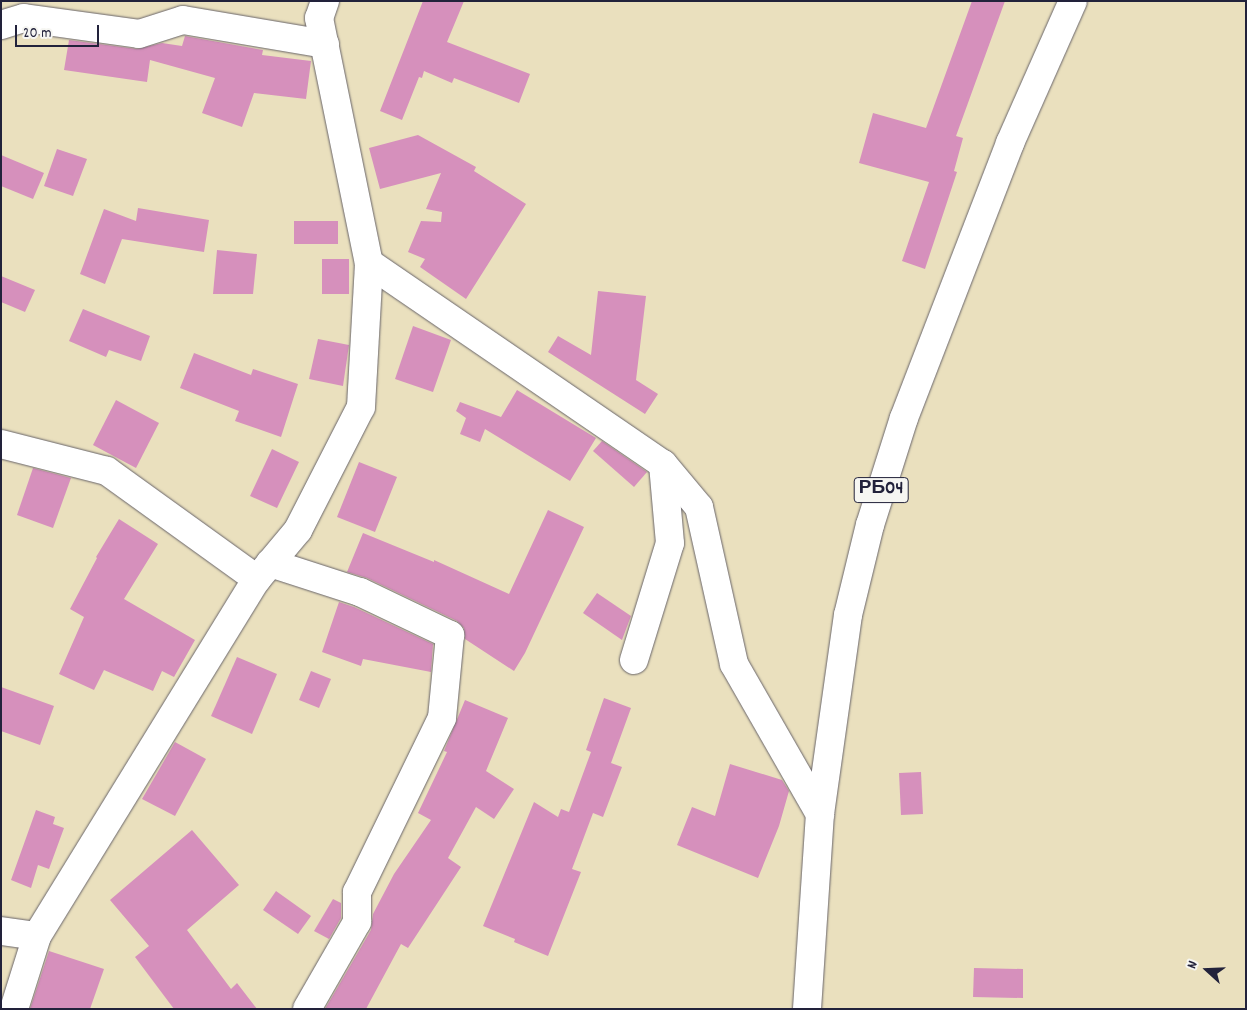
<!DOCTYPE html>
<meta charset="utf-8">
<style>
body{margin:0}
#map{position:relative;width:1247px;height:1010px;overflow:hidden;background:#eae0be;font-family:Dekko,sans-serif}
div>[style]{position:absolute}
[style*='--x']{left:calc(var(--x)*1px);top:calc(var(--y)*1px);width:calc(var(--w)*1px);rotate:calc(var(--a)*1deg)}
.building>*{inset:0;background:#d690bc}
.roads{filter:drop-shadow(0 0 1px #686469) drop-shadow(0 0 1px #686469)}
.minor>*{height:28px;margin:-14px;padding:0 14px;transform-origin:14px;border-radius:14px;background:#fff}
.major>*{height:28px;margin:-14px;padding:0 14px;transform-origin:14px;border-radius:14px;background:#fff}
span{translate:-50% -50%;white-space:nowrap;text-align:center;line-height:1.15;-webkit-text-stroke:4px #f6f6f2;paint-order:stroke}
.shield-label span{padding:1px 4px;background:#f6f6f2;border:1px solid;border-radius:4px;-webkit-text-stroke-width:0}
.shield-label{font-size:19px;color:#22223b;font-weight:700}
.frame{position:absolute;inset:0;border:2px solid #22223b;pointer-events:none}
.north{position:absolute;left:1182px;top:945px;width:50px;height:50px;-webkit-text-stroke:4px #f6f6f2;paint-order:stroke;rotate:290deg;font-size:14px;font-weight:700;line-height:20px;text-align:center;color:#22223b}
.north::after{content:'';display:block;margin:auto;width:18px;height:22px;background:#22223b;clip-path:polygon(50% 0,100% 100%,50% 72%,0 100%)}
.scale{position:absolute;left:15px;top:25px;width:84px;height:22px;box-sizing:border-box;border:2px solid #22223b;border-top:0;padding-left:6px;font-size:15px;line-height:18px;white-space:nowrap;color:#22223b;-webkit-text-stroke:4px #f6f6f2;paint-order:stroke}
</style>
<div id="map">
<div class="building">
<div style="clip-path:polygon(423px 1px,464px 1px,447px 42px,530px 74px,519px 103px,454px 78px,452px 83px,424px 71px,422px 78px,419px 77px,402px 120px,380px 111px)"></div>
<div style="clip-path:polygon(972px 1px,1005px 1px,956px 136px,963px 138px,954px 171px,957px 172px,925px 269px,902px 261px,929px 182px,859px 163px,873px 113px,926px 128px)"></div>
<div style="clip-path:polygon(185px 36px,263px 50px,262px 55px,311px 61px,306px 99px,254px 93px,242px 127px,202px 113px,215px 78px,150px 60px,147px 82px,64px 70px,69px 40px,137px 49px,162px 43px,182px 46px)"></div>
<div style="clip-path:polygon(418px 135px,476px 167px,474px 171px,526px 204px,466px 299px,420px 267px,425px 259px,408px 252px,421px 221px,441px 222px,442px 212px,426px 209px,441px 173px,380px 189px,369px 148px)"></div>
<div style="clip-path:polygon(57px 149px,87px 159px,73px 196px,44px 186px)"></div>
<div style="clip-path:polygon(1px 155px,44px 173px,33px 199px,1px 186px)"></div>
<div style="clip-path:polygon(138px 208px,209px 220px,204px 252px,122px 239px,105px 284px,80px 274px,104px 209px,136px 221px)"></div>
<div style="clip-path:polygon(294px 221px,338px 221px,338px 244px,294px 244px)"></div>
<div style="clip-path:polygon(217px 250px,257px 254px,253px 294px,213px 294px)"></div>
<div style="clip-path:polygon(322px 259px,349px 259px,349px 294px,322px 294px)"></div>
<div style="clip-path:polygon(1px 276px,35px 290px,25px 312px,1px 302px)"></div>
<div style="clip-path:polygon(598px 291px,646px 296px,636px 380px,658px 394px,645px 414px,548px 352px,558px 336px,591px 355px)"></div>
<div style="clip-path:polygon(83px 309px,150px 336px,141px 361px,109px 350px,106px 357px,69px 341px)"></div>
<div style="clip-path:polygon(413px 326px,451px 340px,433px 392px,395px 379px)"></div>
<div style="clip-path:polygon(318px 339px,349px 345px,343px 386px,309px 379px)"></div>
<div style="clip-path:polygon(194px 353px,251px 375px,253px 369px,298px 384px,281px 437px,235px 421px,239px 411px,180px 388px)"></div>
<div style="clip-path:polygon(517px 390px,596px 438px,570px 481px,485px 429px,480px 442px,460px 434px,466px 418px,456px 411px,460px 402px,501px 417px)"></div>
<div style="clip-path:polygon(116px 400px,159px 423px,136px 468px,93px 445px)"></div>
<div style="clip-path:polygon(602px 441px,647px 472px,634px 487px,593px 451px)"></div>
<div style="clip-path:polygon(272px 449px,299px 462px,277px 508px,250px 496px)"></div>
<div style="clip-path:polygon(359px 462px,397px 477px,375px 532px,337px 517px)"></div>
<div style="clip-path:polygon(33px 468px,71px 478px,53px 528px,17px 515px)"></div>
<div style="clip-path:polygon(548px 510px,584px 527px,525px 653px,514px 671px,465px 639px,464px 628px,457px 621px,367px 578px,347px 572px,363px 533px,434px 562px,434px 560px,509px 594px)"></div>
<div style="clip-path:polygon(119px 519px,158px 544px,124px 599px,195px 640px,174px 677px,162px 671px,153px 691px,104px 670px,94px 690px,59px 674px,84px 617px,70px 609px,97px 558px,96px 557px)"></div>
<div style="clip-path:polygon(597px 593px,631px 616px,622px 640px,583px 613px)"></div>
<div style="clip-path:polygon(339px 602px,354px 607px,433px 644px,431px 672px,363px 659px,361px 666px,322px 652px)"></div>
<div style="clip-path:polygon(237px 657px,277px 674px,252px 734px,211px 716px)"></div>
<div style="clip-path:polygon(311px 671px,331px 679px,319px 708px,299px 700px)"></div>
<div style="clip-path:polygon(1px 687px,54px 706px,40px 745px,1px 731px)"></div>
<div style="clip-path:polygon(604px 698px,631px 708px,611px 763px,622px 767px,603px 817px,593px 813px,572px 869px,581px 872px,548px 956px,514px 942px,515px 939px,483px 926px,534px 802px,558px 817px,561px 809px,569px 812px,591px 752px,586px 750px)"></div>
<div style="clip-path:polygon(465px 700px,508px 718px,486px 771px,514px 789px,494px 819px,476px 807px,448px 858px,461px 867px,408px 948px,401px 944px,366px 1009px,325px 1009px,371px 930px,373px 914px,394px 874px,431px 820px,418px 813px,447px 752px,444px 751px)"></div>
<div style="clip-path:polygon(175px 742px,206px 759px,175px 816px,142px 799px)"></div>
<div style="clip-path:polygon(730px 764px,782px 780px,789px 791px,779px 826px,758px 878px,677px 845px,692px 807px,715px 816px)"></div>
<div style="clip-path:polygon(921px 772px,923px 814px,901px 815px,899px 773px)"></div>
<div style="clip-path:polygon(36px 810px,55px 817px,53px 824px,64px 828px,49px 869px,38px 865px,31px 888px,11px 880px)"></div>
<div style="clip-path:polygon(192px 830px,239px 885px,187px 930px,231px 989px,237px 983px,257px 1009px,174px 1009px,135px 957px,149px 946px,110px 900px)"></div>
<div style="clip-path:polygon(276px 891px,311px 916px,298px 934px,263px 910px)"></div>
<div style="clip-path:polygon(333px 899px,341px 903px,341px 918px,329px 939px,314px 931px)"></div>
<div style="clip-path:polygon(49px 951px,104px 969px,90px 1009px,30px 1009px)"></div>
<div style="clip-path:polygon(974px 968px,1023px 969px,1023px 998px,973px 997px)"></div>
</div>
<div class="roads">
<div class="minor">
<div style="--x:325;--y:1;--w:18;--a:109"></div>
<div style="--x:319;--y:18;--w:250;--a:78.5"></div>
<div style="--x:369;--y:263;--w:356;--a:34.4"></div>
<div style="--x:663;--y:464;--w:56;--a:50.1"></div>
<div style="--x:699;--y:507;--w:161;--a:77.4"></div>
<div style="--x:734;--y:664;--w:173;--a:60.2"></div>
<div style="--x:1;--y:25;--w:24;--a:-17"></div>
<div style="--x:24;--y:18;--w:116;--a:7.9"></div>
<div style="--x:139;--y:34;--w:46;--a:-17.7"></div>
<div style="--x:183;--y:20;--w:144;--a:9.6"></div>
<div style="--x:1;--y:444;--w:109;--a:14.3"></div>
<div style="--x:107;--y:471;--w:185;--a:35.8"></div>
<div style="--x:270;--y:563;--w:95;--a:17.9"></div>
<div style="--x:360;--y:592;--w:100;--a:25.5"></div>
<div style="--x:450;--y:635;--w:83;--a:95.5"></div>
<div style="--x:442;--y:718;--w:194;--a:116"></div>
<div style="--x:357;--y:892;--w:30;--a:90"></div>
<div style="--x:357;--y:922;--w:100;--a:119.9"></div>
<div style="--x:634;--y:660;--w:122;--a:-72.9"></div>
<div style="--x:670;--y:543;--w:79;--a:-95.1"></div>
<div style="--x:1;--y:931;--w:36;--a:8"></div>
<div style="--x:14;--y:1009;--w:77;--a:-72.5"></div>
<div style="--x:37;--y:936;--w:419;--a:-58.4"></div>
<div style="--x:257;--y:579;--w:64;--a:-50.1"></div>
<div style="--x:298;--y:530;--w:138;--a:-62.9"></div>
<div style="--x:361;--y:407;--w:144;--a:-86.8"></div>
</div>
<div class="major">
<div style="--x:807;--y:1009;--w:195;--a:-86.2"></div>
<div style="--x:820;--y:814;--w:201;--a:-82"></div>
<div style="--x:848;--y:615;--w:93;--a:-76.3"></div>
<div style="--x:870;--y:525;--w:112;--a:-72.4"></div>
<div style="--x:904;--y:418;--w:295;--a:-68.9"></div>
<div style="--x:1010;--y:143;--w:155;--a:-66.1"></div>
</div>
</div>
<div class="shield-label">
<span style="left:881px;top:490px">РБ04</span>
</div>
<div class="frame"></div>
<div class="north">N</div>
<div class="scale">20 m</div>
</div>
